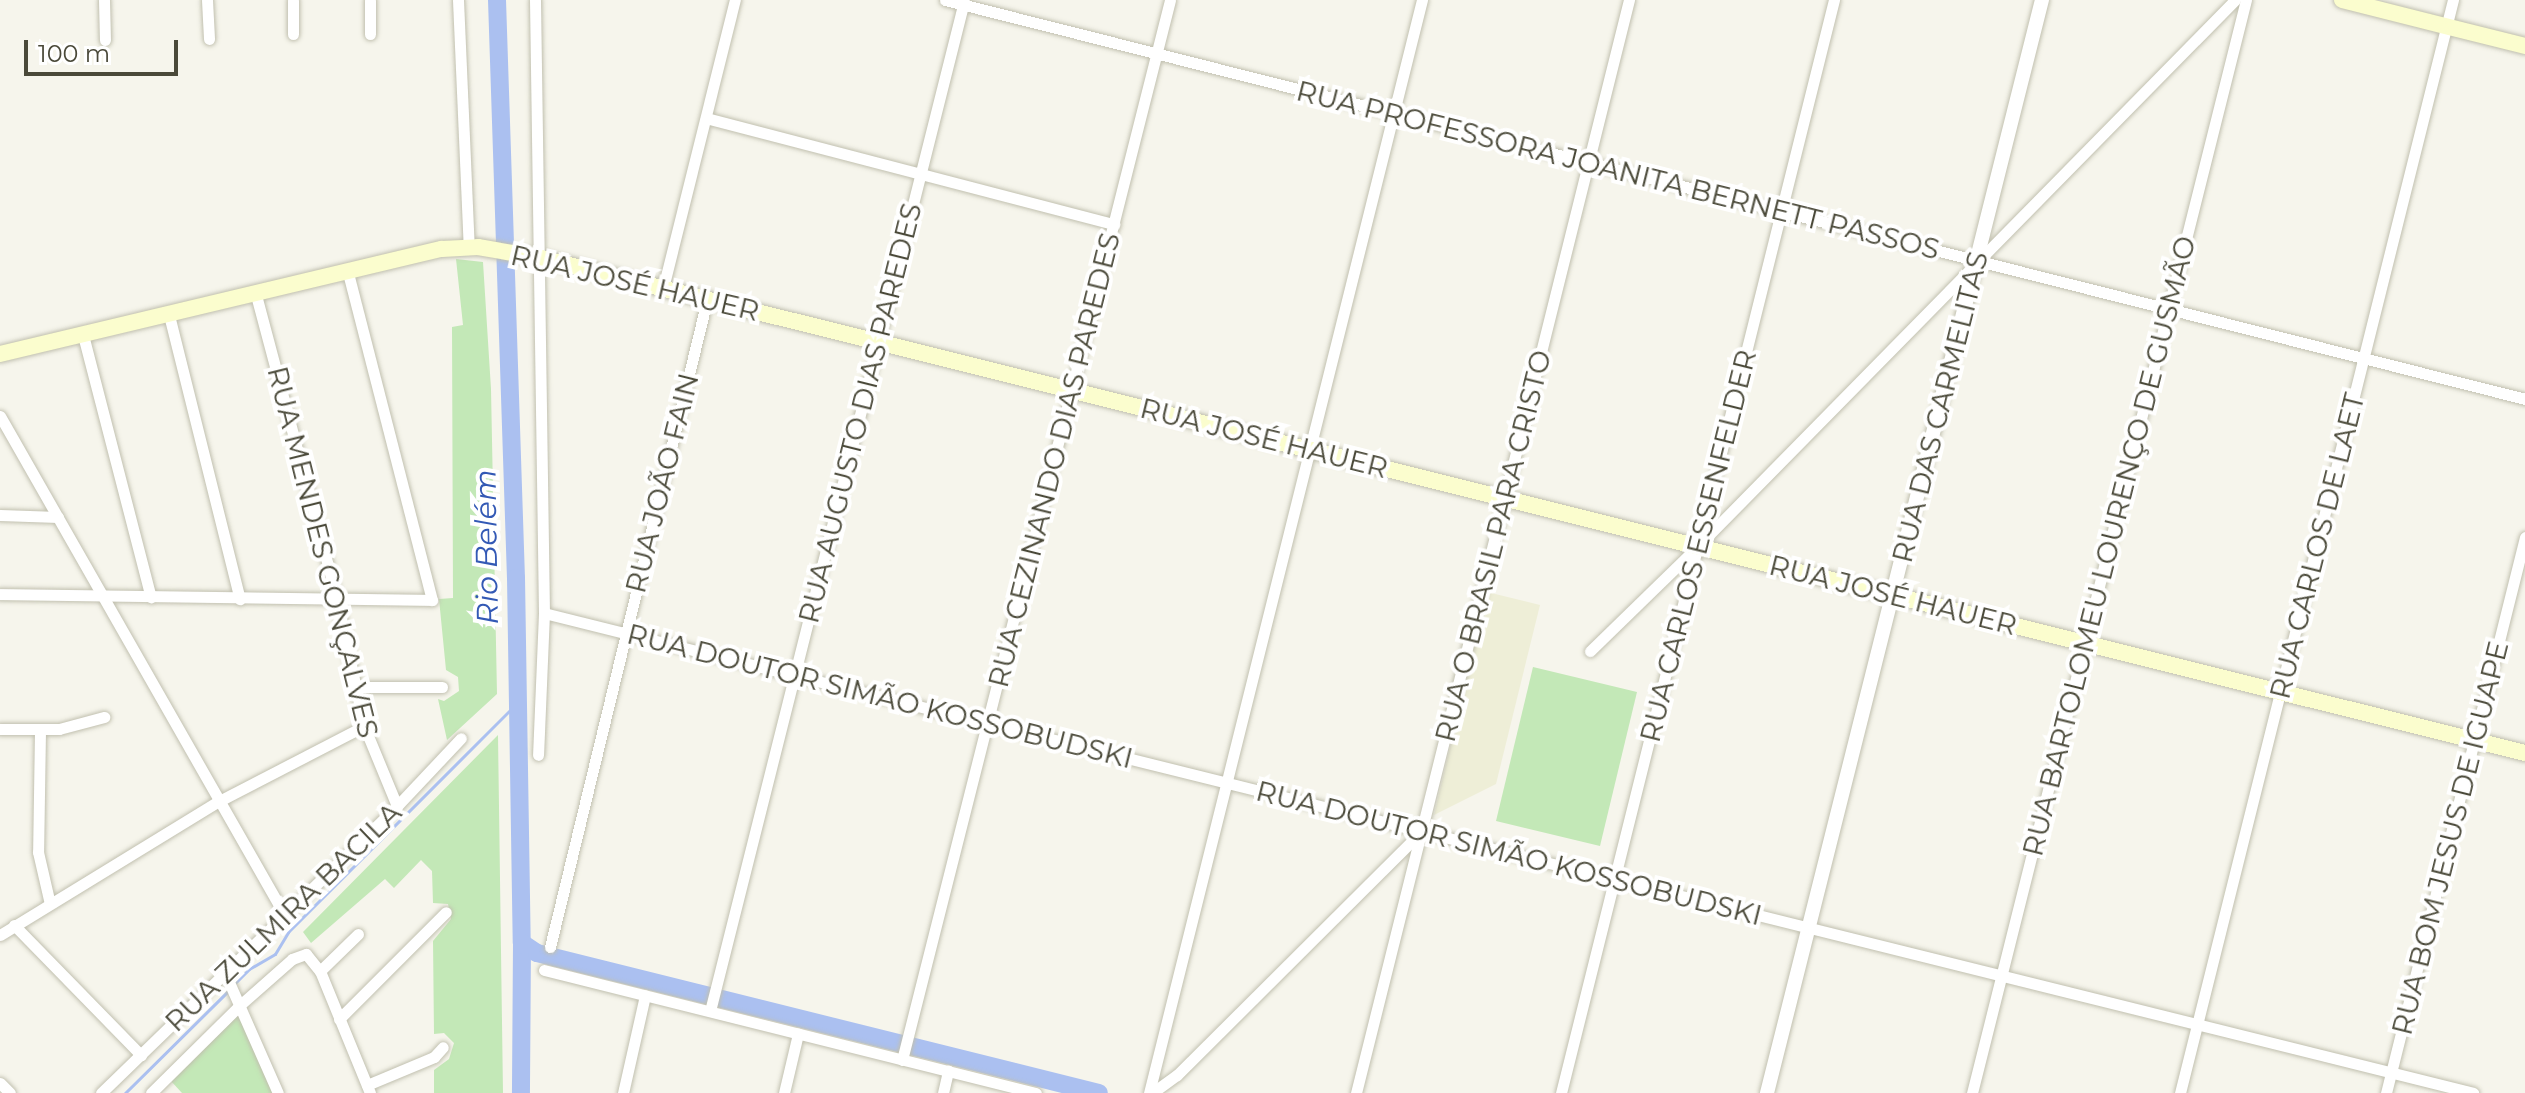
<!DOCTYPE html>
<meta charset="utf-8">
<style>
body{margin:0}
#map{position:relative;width:2525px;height:1093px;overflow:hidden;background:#f6f5ec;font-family:Montserrat,sans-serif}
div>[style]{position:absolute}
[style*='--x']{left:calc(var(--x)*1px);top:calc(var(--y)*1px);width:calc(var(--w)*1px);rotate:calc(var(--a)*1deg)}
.education>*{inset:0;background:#eeeed7}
.green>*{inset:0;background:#c3e8b7}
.stream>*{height:3px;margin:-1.5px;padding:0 1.5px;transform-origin:1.5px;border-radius:1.5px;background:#abc0f0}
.river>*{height:18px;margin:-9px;padding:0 9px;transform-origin:9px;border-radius:9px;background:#abc0f0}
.roads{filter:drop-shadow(0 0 2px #c1c0af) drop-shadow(0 0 2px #c1c0af)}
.minor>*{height:11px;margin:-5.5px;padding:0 5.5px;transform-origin:5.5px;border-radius:5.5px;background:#fff}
.tertiary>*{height:14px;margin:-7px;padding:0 7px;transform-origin:7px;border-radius:7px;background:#fff}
.secondary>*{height:16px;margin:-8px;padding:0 8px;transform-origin:8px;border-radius:8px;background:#fbfdce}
span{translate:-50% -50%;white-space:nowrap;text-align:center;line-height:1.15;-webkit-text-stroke:8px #fff;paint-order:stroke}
.street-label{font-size:28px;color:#4a4939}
.water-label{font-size:30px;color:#3359b5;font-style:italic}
.scale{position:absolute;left:24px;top:40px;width:154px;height:36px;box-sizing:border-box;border:4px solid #4a4939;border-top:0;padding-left:10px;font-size:24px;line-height:28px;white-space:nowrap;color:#4a4939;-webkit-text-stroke:6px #fff;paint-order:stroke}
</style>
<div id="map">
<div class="education">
<div style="clip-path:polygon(1487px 592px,1540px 605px,1496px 784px,1434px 815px)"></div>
</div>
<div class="green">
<div style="clip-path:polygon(456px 259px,483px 262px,491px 389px,497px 694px,447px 740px,438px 699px,444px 701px,459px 691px,458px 677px,446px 670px,439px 599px,453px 598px,452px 327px,463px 325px)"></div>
<div style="clip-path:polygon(1533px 667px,1637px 692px,1600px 846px,1496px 821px)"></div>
<div style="clip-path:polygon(498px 735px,503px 1093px,434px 1093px,434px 1070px,449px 1059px,454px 1043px,444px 1033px,434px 1034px,433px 941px,451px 919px,448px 904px,433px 903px,432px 871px,421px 860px,394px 888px,385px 879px,311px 943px,303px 932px)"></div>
<div style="clip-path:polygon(240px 1011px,275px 1093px,182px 1093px,170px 1080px)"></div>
</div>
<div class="stream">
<div style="--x:235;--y:983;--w:20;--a:-45"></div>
<div style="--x:249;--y:969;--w:30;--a:-30"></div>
<div style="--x:275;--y:954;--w:26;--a:-59"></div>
<div style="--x:288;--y:932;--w:327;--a:-45"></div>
<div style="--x:125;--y:1093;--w:148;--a:-44.7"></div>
</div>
<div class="river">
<div style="--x:497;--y:0;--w:578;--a:88.12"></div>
<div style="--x:516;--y:578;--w:365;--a:89.1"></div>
<div style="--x:522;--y:943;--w:150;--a:90.4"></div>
<div style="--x:522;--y:943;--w:18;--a:34"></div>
<div style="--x:537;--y:953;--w:579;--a:13.99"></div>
</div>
<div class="roads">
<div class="minor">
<div style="--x:104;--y:0;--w:40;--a:88.6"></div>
<div style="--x:207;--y:0;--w:39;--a:87"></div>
<div style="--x:370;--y:0;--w:34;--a:90"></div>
<div style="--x:458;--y:0;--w:247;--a:87.5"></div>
<div style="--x:535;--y:0;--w:613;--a:89.16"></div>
<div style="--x:544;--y:613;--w:142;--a:92.4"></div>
<div style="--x:945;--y:0;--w:1630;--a:14.17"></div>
<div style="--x:293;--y:34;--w:34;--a:-90"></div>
<div style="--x:706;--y:118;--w:422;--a:14.6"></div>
<div style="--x:663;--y:288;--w:297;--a:-76"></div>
<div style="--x:256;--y:295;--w:311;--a:75.1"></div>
<div style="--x:336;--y:596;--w:133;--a:77.8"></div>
<div style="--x:364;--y:726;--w:87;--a:67.6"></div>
<div style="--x:169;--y:315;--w:293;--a:76"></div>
<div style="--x:83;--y:335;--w:271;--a:75.5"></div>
<div style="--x:0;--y:416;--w:573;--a:60.3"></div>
<div style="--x:0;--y:515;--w:58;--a:2"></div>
<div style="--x:0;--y:594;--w:432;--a:0.8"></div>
<div style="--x:432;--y:600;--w:339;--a:-104.4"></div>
<div style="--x:544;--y:613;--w:1988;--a:13.97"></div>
<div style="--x:1590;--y:651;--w:151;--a:-44.2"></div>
<div style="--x:1698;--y:546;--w:766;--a:-45.48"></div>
<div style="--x:358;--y:687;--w:84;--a:0"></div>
<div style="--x:0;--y:729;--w:59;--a:0"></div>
<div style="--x:59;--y:729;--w:47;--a:-14.9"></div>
<div style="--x:40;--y:731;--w:121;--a:90.9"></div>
<div style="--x:38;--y:852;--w:53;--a:77"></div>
<div style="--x:14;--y:925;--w:182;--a:45.7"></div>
<div style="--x:0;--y:935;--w:257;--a:-31.5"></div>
<div style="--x:219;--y:801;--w:163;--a:-27.3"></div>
<div style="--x:550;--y:947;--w:666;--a:-76.36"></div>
<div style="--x:544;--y:970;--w:507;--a:14.04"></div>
<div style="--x:320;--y:971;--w:53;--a:-44.2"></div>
<div style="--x:225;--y:973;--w:131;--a:66.2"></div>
<div style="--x:710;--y:1011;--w:1041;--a:-75.88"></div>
<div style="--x:339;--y:1019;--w:151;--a:-45"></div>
<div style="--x:902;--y:1060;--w:1093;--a:-75.81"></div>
<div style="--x:0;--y:1083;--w:14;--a:45"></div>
<div style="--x:367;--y:1085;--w:73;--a:-22.7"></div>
<div style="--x:434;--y:1057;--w:13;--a:-48"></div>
<div style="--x:101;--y:1093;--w:412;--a:-44.1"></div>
<div style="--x:397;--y:806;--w:93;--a:-46.7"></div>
<div style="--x:151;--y:1093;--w:125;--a:-44.7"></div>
<div style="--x:240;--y:1005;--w:69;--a:-41.5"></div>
<div style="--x:292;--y:959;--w:15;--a:-20"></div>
<div style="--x:306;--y:954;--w:22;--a:51"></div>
<div style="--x:320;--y:971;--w:132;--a:67.7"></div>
<div style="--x:623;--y:1093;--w:100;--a:-77.3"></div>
<div style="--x:784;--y:1093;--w:61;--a:-76.7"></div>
<div style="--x:943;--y:1093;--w:23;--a:-77"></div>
<div style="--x:1149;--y:1093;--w:1127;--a:-75.98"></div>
<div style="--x:1152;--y:1093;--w:31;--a:-36"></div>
<div style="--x:1177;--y:1075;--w:344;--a:-44.9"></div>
<div style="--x:1356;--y:1093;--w:1127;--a:-75.98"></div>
<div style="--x:1561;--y:1093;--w:1127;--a:-75.98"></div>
<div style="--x:1972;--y:1093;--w:1127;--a:-75.93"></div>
<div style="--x:2180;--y:1093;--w:1127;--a:-75.98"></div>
<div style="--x:2386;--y:1093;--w:573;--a:-75.96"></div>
</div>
<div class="tertiary">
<div style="--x:1767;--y:1093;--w:1127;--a:-75.88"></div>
</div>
<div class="secondary">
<div style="--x:2342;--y:0;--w:189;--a:14.1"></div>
<div style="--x:0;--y:354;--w:454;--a:-13.4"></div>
<div style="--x:442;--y:249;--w:36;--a:-3"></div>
<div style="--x:478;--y:247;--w:64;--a:9.9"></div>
<div style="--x:541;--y:258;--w:2045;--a:14.01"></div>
</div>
</div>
<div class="street-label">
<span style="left:1618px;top:170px;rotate:14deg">RUA PROFESSORA JOANITA BERNETT PASSOS</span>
<span style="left:635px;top:283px;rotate:13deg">RUA JOSÉ HAUER</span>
<span style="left:1940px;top:407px;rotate:-76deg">RUA DAS CARMELITAS</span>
<span style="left:860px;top:413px;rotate:-76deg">RUA AUGUSTO DIAS PAREDES</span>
<span style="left:1264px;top:438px;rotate:14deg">RUA JOSÉ HAUER</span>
<span style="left:1054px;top:460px;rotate:-76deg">RUA CEZINANDO DIAS PAREDES</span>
<span style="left:662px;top:483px;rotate:-76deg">RUA JOÃO FAIN</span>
<span style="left:1493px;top:546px;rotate:-76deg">RUA O BRASIL PARA CRISTO</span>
<span style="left:1698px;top:546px;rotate:-76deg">RUA CARLOS ESSENFELDER</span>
<span style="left:2109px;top:546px;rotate:-76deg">RUA BARTOLOMEU LOURENÇO DE GUSMÃO</span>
<span style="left:2317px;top:546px;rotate:-76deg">RUA CARLOS DE LAET</span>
<span style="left:323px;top:552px;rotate:76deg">RUA MENDES GONÇALVES</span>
<span style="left:1893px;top:595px;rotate:14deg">RUA JOSÉ HAUER</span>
<span style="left:880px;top:696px;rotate:14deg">RUA DOUTOR SIMÃO KOSSOBUDSKI</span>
<span style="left:2450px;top:838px;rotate:-76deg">RUA BOM JESUS DE IGUAPE</span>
<span style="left:1509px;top:853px;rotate:14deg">RUA DOUTOR SIMÃO KOSSOBUDSKI</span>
<span style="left:283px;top:917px;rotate:-44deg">RUA ZULMIRA BACILA</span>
</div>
<div class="water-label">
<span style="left:487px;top:547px;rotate:-91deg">Rio Belém</span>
</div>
<div class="scale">100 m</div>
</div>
